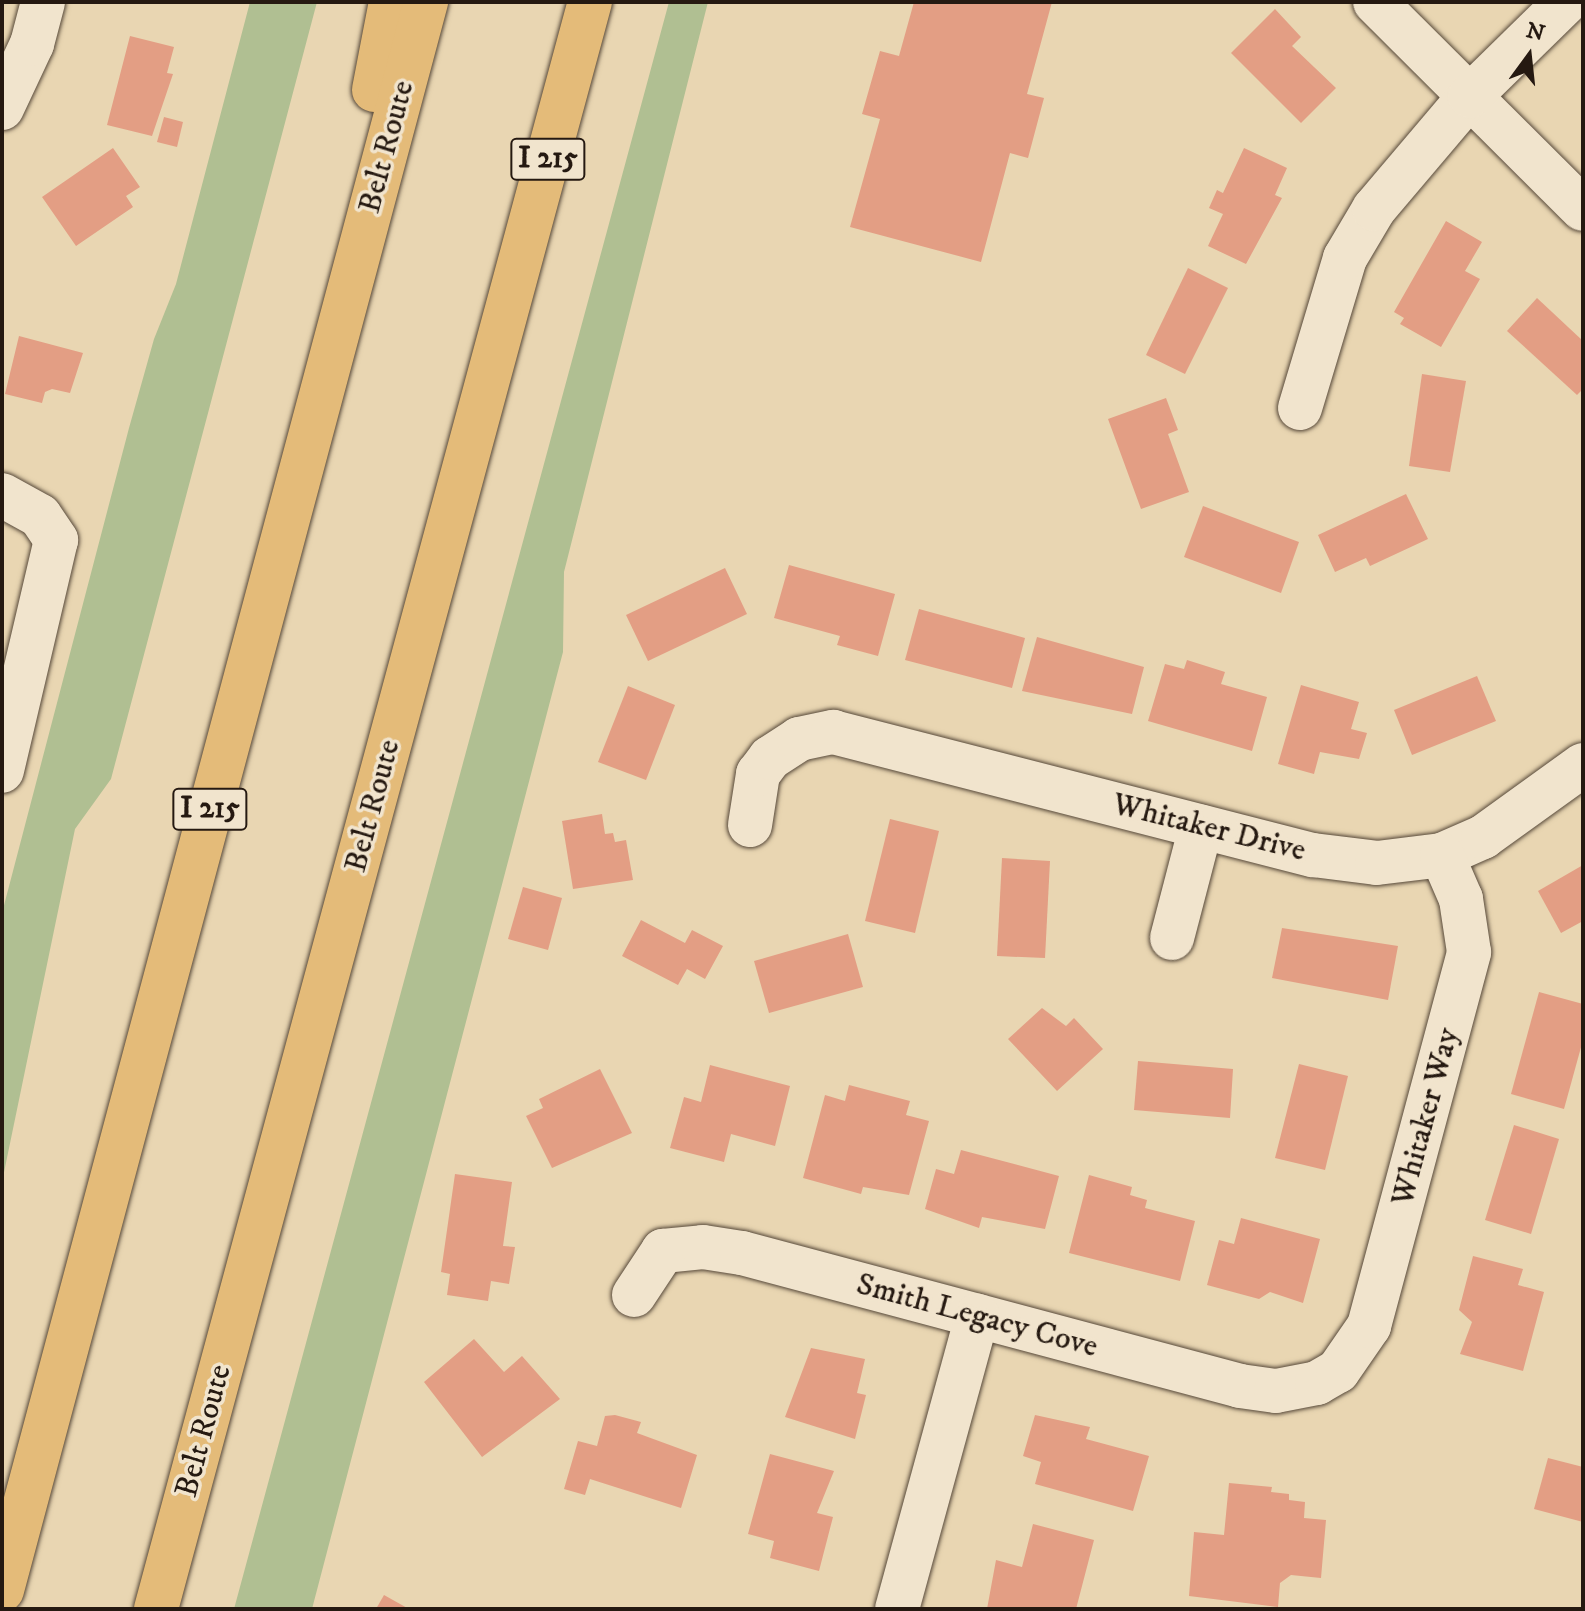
<!DOCTYPE html>
<style>
body{margin:0}
#map{position:relative;width:1585px;height:1611px;overflow:hidden;background:#e9d6b2;font-family:"IM FELL DW Pica",serif}
div>[style]{position:absolute}
[style*='--x']{left:calc(var(--x)*1px);top:calc(var(--y)*1px);width:calc(var(--w)*1px);rotate:calc(var(--a)*1deg)}
.green>*{inset:0;background:#b0bf92}
.building>*{inset:0;background:#e39e84}
.roads{filter:drop-shadow(0 0 2px #564839) drop-shadow(0 0 2px #564839)}
.minor>*{height:44px;margin:-22px;padding:0 22px;transform-origin:22px;border-radius:22px;background:#f1e4cd}
.highway>*{height:44px;margin:-22px;padding:0 22px;transform-origin:22px;border-radius:22px;background:#e4bb79}
span{translate:-50% -50%;white-space:nowrap;text-align:center;line-height:1.15;-webkit-text-stroke:7px #f1e4cd;paint-order:stroke}
.shield-label span{padding:2px 6px;background:#f1e4cd;border:2px solid;border-radius:6px;-webkit-text-stroke-width:0}
.shield-label{font-size:30px;color:#251911;font-weight:700}
.street-label{font-size:32px;color:#251911}
.frame{position:absolute;inset:0;border:4px solid #251911;pointer-events:none}
.north{position:absolute;left:1489px;top:16px;width:80px;height:80px;-webkit-text-stroke:6px #f1e4cd;paint-order:stroke;rotate:15deg;font-size:22px;font-weight:700;line-height:32px;text-align:center;color:#251911}
.north::after{content:'';display:block;margin:auto;width:28px;height:36px;background:#251911;clip-path:polygon(50% 0,100% 100%,50% 72%,0 100%)}
</style>
<div id="map">
<div class="green">
<div style="clip-path:polygon(250px 2px,317px 2px,111px 779px,75px 829px,2px 1182px,2px 913px,129px 428px,154px 339px,176px 284px)"></div>
<div style="clip-path:polygon(669px 2px,708px 2px,564px 572px,563px 652px,312px 1609px,234px 1609px)"></div>
</div>
<div class="building">
<div style="clip-path:polygon(914px 2px,1052px 2px,1027px 94px,1044px 98px,1028px 158px,1010px 153px,981px 262px,850px 227px,880px 119px,862px 114px,880px 51px,899px 56px)"></div>
<div style="clip-path:polygon(1275px 9px,1301px 37px,1292px 46px,1336px 88px,1301px 123px,1231px 53px)"></div>
<div style="clip-path:polygon(130px 36px,174px 47px,167px 73px,173px 74px,152px 136px,107px 125px)"></div>
<div style="clip-path:polygon(164px 117px,183px 122px,177px 147px,157px 142px)"></div>
<div style="clip-path:polygon(113px 148px,140px 187px,126px 196px,133px 207px,76px 246px,42px 197px)"></div>
<div style="clip-path:polygon(1244px 148px,1287px 168px,1275px 195px,1282px 198px,1246px 264px,1208px 246px,1223px 214px,1209px 208px,1217px 190px,1223px 193px)"></div>
<div style="clip-path:polygon(1446px 221px,1482px 242px,1465px 271px,1480px 279px,1441px 347px,1400px 324px,1404px 318px,1394px 312px)"></div>
<div style="clip-path:polygon(1188px 268px,1228px 288px,1185px 374px,1146px 355px)"></div>
<div style="clip-path:polygon(1537px 298px,1583px 341px,1583px 389px,1577px 395px,1507px 331px)"></div>
<div style="clip-path:polygon(19px 336px,83px 353px,70px 393px,52px 389px,45px 392px,42px 403px,5px 394px)"></div>
<div style="clip-path:polygon(1422px 374px,1466px 381px,1450px 472px,1409px 466px)"></div>
<div style="clip-path:polygon(1166px 398px,1178px 430px,1168px 434px,1189px 492px,1141px 509px,1108px 419px)"></div>
<div style="clip-path:polygon(1406px 494px,1428px 539px,1370px 566px,1366px 558px,1335px 572px,1318px 535px)"></div>
<div style="clip-path:polygon(1203px 506px,1299px 542px,1281px 593px,1184px 557px)"></div>
<div style="clip-path:polygon(789px 565px,895px 594px,878px 656px,837px 645px,840px 636px,774px 618px)"></div>
<div style="clip-path:polygon(725px 568px,747px 614px,648px 661px,626px 615px)"></div>
<div style="clip-path:polygon(919px 609px,1025px 638px,1012px 688px,905px 660px)"></div>
<div style="clip-path:polygon(1037px 637px,1144px 667px,1132px 714px,1022px 691px)"></div>
<div style="clip-path:polygon(1187px 660px,1225px 672px,1221px 684px,1267px 697px,1252px 751px,1148px 721px,1165px 664px,1184px 669px)"></div>
<div style="clip-path:polygon(1477px 676px,1496px 721px,1412px 755px,1394px 710px)"></div>
<div style="clip-path:polygon(1301px 685px,1359px 702px,1351px 729px,1367px 733px,1359px 759px,1320px 752px,1314px 774px,1278px 764px)"></div>
<div style="clip-path:polygon(628px 686px,675px 705px,646px 780px,598px 762px)"></div>
<div style="clip-path:polygon(602px 814px,605px 834px,613px 833px,615px 842px,626px 840px,633px 880px,573px 889px,562px 821px)"></div>
<div style="clip-path:polygon(890px 819px,939px 831px,915px 933px,865px 921px)"></div>
<div style="clip-path:polygon(1002px 858px,1050px 861px,1045px 958px,997px 956px)"></div>
<div style="clip-path:polygon(1583px 865px,1583px 921px,1561px 933px,1538px 891px)"></div>
<div style="clip-path:polygon(523px 887px,562px 898px,548px 950px,508px 939px)"></div>
<div style="clip-path:polygon(641px 920px,685px 943px,692px 930px,723px 946px,705px 979px,687px 969px,678px 985px,622px 956px)"></div>
<div style="clip-path:polygon(1282px 928px,1398px 946px,1388px 1000px,1272px 978px)"></div>
<div style="clip-path:polygon(848px 934px,863px 987px,769px 1013px,754px 961px)"></div>
<div style="clip-path:polygon(1539px 992px,1583px 1004px,1583px 1040px,1564px 1109px,1511px 1094px)"></div>
<div style="clip-path:polygon(1042px 1008px,1066px 1026px,1074px 1018px,1103px 1049px,1057px 1091px,1008px 1039px)"></div>
<div style="clip-path:polygon(1138px 1061px,1233px 1069px,1230px 1118px,1134px 1110px)"></div>
<div style="clip-path:polygon(1299px 1064px,1348px 1076px,1325px 1170px,1275px 1158px)"></div>
<div style="clip-path:polygon(710px 1065px,790px 1086px,775px 1146px,731px 1134px,724px 1162px,670px 1148px,684px 1097px,701px 1102px)"></div>
<div style="clip-path:polygon(600px 1069px,632px 1133px,552px 1168px,526px 1116px,543px 1108px,539px 1099px)"></div>
<div style="clip-path:polygon(849px 1085px,910px 1101px,906px 1115px,929px 1121px,909px 1195px,863px 1187px,861px 1194px,803px 1178px,825px 1095px,845px 1101px)"></div>
<div style="clip-path:polygon(1514px 1125px,1559px 1139px,1531px 1234px,1485px 1220px)"></div>
<div style="clip-path:polygon(961px 1150px,1059px 1176px,1045px 1229px,982px 1217px,979px 1228px,925px 1209px,936px 1169px,954px 1174px)"></div>
<div style="clip-path:polygon(455px 1174px,512px 1182px,503px 1246px,515px 1247px,509px 1284px,491px 1281px,488px 1301px,447px 1295px,450px 1274px,441px 1272px)"></div>
<div style="clip-path:polygon(1089px 1175px,1132px 1187px,1130px 1195px,1147px 1200px,1145px 1208px,1195px 1221px,1180px 1281px,1069px 1253px)"></div>
<div style="clip-path:polygon(1241px 1218px,1320px 1239px,1303px 1303px,1270px 1292px,1259px 1299px,1207px 1285px,1219px 1240px,1234px 1244px)"></div>
<div style="clip-path:polygon(1473px 1256px,1523px 1269px,1518px 1285px,1544px 1292px,1523px 1371px,1460px 1354px,1472px 1322px,1459px 1310px)"></div>
<div style="clip-path:polygon(474px 1339px,504px 1372px,522px 1356px,560px 1399px,482px 1457px,424px 1382px)"></div>
<div style="clip-path:polygon(811px 1348px,865px 1359px,857px 1393px,866px 1395px,855px 1439px,785px 1417px)"></div>
<div style="clip-path:polygon(615px 1415px,641px 1422px,637px 1433px,697px 1455px,681px 1508px,590px 1479px,585px 1495px,564px 1489px,578px 1441px,597px 1446px,605px 1416px)"></div>
<div style="clip-path:polygon(1035px 1415px,1090px 1427px,1086px 1439px,1149px 1456px,1133px 1511px,1035px 1484px,1041px 1462px,1023px 1456px)"></div>
<div style="clip-path:polygon(770px 1454px,834px 1471px,817px 1513px,833px 1517px,819px 1571px,770px 1558px,774px 1541px,748px 1534px)"></div>
<div style="clip-path:polygon(1548px 1458px,1583px 1467px,1583px 1522px,1534px 1509px)"></div>
<div style="clip-path:polygon(1229px 1483px,1272px 1487px,1271px 1492px,1289px 1494px,1289px 1500px,1305px 1502px,1304px 1518px,1326px 1520px,1321px 1578px,1291px 1575px,1280px 1583px,1278px 1607px,1189px 1596px,1194px 1532px,1224px 1535px)"></div>
<div style="clip-path:polygon(1033px 1524px,1094px 1540px,1076px 1609px,987px 1609px,996px 1560px,1022px 1567px)"></div>
<div style="clip-path:polygon(384px 1595px,409px 1609px,376px 1609px)"></div>
</div>
<div class="roads">
<div class="minor">
<div style="--x:1375;--y:2;--w:293;--a:44.9"></div>
<div style="--x:2;--y:108;--w:71;--a:-64.9"></div>
<div style="--x:32;--y:44;--w:43;--a:-75.3"></div>
<div style="--x:1300;--y:408;--w:157;--a:-73.3"></div>
<div style="--x:1345;--y:258;--w:57;--a:-59.4"></div>
<div style="--x:1374;--y:209;--w:148;--a:-49.7"></div>
<div style="--x:1470;--y:96;--w:134;--a:-44.4"></div>
<div style="--x:2;--y:495;--w:43;--a:28.9"></div>
<div style="--x:40;--y:516;--w:29;--a:56"></div>
<div style="--x:56;--y:540;--w:237;--a:103.2"></div>
<div style="--x:750;--y:825;--w:52;--a:-81.1"></div>
<div style="--x:758;--y:774;--w:20;--a:-53"></div>
<div style="--x:770;--y:758;--w:35;--a:-33"></div>
<div style="--x:799;--y:739;--w:35;--a:-12"></div>
<div style="--x:833;--y:732;--w:496;--a:14.4"></div>
<div style="--x:1313;--y:855;--w:64;--a:7.1"></div>
<div style="--x:1377;--y:863;--w:65;--a:-7"></div>
<div style="--x:1442;--y:855;--w:45;--a:-23.7"></div>
<div style="--x:1483;--y:837;--w:123;--a:-35.8"></div>
<div style="--x:1172;--y:938;--w:115;--a:-75.4"></div>
<div style="--x:634;--y:1295;--w:53;--a:-56.6"></div>
<div style="--x:663;--y:1251;--w:40;--a:-5.7"></div>
<div style="--x:703;--y:1247;--w:39;--a:9"></div>
<div style="--x:742;--y:1253;--w:515;--a:14.95"></div>
<div style="--x:1240;--y:1386;--w:36;--a:8"></div>
<div style="--x:1276;--y:1391;--w:42;--a:-11"></div>
<div style="--x:1317;--y:1383;--w:24;--a:-30"></div>
<div style="--x:1338;--y:1371;--w:55;--a:-55.4"></div>
<div style="--x:1369;--y:1326;--w:387;--a:-75"></div>
<div style="--x:1469;--y:952;--w:54;--a:-98.6"></div>
<div style="--x:1461;--y:899;--w:48;--a:-113.4"></div>
<div style="--x:897;--y:1609;--w:304;--a:-74.7"></div>
</div>
<div class="highway">
<div style="--x:374;--y:90;--w:90;--a:-79.1"></div>
<div style="--x:2;--y:1590;--w:1644;--a:-75.05"></div>
<div style="--x:156;--y:1609;--w:1665;--a:-74.89"></div>
</div>
</div>
<div class="shield-label">
<span style="left:548px;top:159px">I 215</span>
<span style="left:210px;top:809px">I 215</span>
</div>
<div class="street-label">
<span style="left:387px;top:147px;rotate:-75deg">Belt Route</span>
<span style="left:373px;top:806px;rotate:-75deg">Belt Route</span>
<span style="left:1209px;top:828px;rotate:14deg">Whitaker Drive</span>
<span style="left:1426px;top:1117px;rotate:-75deg">Whitaker Way</span>
<span style="left:977px;top:1316px;rotate:15deg">Smith Legacy Cove</span>
<span style="left:204px;top:1431px;rotate:-75deg">Belt Route</span>
</div>
<div class="frame"></div>
<div class="north">N</div>
</div>
